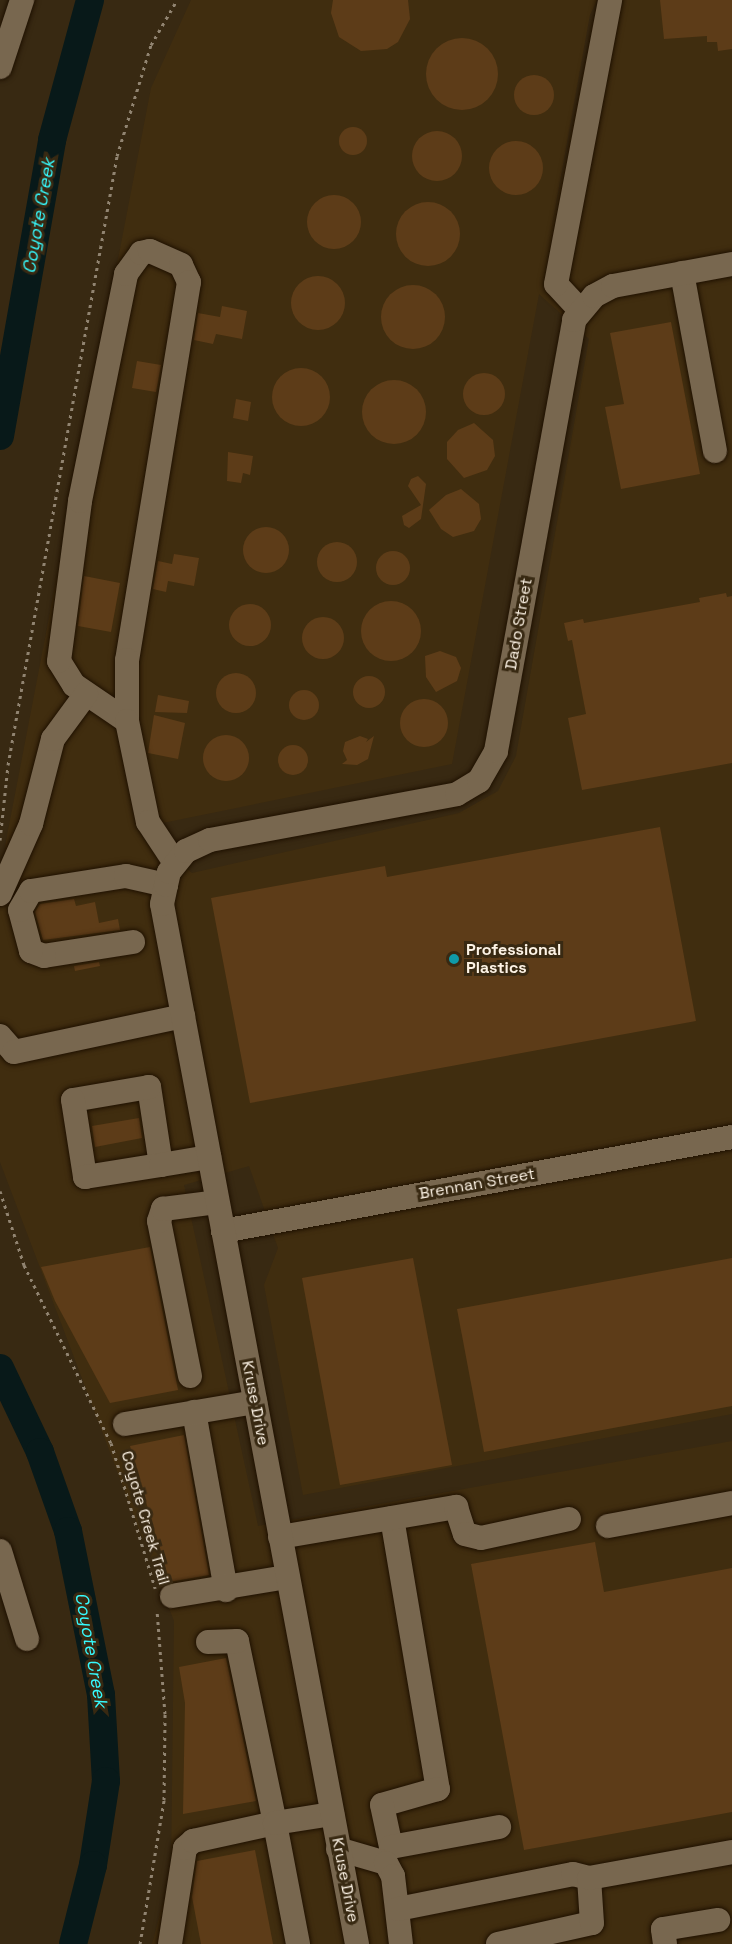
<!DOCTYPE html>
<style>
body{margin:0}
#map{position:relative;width:732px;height:1944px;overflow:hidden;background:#382912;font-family:"Space Grotesk",sans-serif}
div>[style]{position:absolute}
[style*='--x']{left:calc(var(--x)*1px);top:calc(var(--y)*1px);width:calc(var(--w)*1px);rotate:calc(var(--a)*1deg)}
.built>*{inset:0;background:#402d0f}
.river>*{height:28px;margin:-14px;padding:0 14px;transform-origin:14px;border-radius:14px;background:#081919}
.building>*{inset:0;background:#5d3c18}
.round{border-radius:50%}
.path>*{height:3px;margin-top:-1.5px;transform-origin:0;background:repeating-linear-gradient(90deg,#918471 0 3px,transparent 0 7.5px)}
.roads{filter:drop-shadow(0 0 2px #1f1100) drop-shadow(0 0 2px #1f1100)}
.minor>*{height:24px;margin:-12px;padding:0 12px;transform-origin:12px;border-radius:12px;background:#78674f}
.dots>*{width:16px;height:16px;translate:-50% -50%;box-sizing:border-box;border:3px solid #382912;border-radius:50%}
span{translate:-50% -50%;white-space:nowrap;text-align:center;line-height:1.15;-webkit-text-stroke:6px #382912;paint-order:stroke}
.street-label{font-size:16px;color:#fdf3e5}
.poi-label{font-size:16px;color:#fdf3e5;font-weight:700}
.left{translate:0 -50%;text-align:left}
.water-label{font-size:18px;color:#36fafe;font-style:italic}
</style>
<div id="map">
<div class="built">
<div style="clip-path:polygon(evenodd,191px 0,597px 0,590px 15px,549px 242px,598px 0,732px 0,732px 1414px,303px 1495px,264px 1285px,278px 1248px,249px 1166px,184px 1185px,258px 1526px,732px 1441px,732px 1944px,152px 1944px,171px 1873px,174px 1621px,0 1162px,0 901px,6px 841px,151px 88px,191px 0,539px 294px,589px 339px,516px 756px,498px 791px,459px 813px,192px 873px,138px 828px,452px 764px,539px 294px)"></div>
</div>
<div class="river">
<div style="--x:0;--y:436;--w:301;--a:-80"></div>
<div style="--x:52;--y:140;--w:145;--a:-74.8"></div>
<div style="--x:0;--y:1368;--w:93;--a:64.5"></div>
<div style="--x:40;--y:1452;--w:84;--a:70.5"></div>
<div style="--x:68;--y:1531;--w:167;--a:78.6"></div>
<div style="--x:101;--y:1695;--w:86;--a:86.7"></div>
<div style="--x:106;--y:1781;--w:85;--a:98.8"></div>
<div style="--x:93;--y:1865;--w:81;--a:104.2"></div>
</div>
<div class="building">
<div style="clip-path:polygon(333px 0,408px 0,410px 19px,398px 42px,387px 49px,361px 51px,339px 37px,331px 13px)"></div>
<div style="clip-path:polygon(660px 0,732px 0,732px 49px,718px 51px,717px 42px,707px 42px,707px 36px,664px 39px)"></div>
<div class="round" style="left:426px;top:38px;width:72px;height:72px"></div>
<div class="round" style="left:514px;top:75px;width:40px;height:40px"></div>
<div class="round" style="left:339px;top:127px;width:28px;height:28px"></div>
<div class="round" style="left:412px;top:131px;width:50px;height:50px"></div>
<div class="round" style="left:489px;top:141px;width:54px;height:54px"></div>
<div class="round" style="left:307px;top:195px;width:54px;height:54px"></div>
<div class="round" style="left:396px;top:202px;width:64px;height:64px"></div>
<div class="round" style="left:291px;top:276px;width:54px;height:54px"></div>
<div class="round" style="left:381px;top:285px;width:64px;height:64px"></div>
<div style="clip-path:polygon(222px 306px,247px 311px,242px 339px,216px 334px,213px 344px,194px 340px,198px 313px,220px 317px)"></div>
<div style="clip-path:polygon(671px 322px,700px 474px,621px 489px,605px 407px,624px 404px,610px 333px)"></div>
<div style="clip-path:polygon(137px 361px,161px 365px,156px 392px,132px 388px)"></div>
<div class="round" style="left:272px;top:368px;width:58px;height:58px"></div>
<div class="round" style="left:463px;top:373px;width:42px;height:42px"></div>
<div class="round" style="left:362px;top:380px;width:64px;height:64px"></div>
<div style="clip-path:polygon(236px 399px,251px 402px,248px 421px,233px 418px)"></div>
<div style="clip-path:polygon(474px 423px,493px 440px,495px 456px,487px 470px,464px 478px,447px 459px,447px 442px,458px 430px)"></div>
<div style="clip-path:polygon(228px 452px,253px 456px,250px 475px,243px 473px,241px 483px,227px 481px)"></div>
<div style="clip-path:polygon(418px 476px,426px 484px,421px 519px,409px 528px,404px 525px,402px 516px,421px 505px,408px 486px,411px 479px)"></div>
<div style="clip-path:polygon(461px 489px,479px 504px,481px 519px,474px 531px,453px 537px,441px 529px,429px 510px,446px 495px)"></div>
<div class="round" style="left:243px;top:527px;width:46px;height:46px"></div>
<div class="round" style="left:317px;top:542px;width:40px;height:40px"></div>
<div class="round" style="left:376px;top:551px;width:34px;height:34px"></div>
<div style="clip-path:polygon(174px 554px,199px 558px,194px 586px,168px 581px,166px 592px,153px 589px,158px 561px,172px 564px)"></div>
<div style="clip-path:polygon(84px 576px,120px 583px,111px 632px,78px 626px)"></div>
<div style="clip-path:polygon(726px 593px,727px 597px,732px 596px,732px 763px,582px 790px,568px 718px,586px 714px,572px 640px,568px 641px,564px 623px,583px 619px,584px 623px,700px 602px,699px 598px)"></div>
<div class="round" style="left:361px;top:601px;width:60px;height:60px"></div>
<div class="round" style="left:229px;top:604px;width:42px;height:42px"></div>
<div class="round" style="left:302px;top:617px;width:42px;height:42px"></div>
<div style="clip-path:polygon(440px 651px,456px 657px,461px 668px,457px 681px,436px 692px,426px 677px,425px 656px)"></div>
<div class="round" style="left:216px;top:673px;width:40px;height:40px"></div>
<div class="round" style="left:353px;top:676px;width:32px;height:32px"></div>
<div class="round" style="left:289px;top:690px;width:30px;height:30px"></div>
<div style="clip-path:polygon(158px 695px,189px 701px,187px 713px,155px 712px)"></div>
<div class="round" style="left:400px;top:699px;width:48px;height:48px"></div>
<div style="clip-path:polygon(154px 715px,185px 723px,178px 759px,148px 753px)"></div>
<div class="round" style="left:203px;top:735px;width:46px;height:46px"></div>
<div style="clip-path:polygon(360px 736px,368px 739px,366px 742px,374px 736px,368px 759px,357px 765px,342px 764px,347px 760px,343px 751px,345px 742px)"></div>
<div class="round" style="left:278px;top:745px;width:30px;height:30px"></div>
<div style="clip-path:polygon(660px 827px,696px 1021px,250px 1103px,211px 898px,385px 866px,387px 877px)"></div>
<div style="clip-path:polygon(74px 899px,76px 906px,95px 902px,99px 923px,118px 919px,120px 930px,43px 940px,35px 912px,40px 904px)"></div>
<div style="clip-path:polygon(99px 962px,100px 966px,75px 971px,74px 966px)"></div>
<div style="clip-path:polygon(139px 1118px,142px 1138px,95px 1147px,92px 1126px)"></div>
<div style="clip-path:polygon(150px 1247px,178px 1390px,110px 1403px,55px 1301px,41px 1267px)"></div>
<div style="clip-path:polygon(413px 1258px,452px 1465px,340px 1485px,302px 1278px)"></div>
<div style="clip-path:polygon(732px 1258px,732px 1406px,484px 1452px,457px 1309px)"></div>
<div style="clip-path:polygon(184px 1435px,209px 1575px,169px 1582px,130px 1446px)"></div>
<div style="clip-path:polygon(595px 1542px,604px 1592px,732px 1568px,732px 1812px,524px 1850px,471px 1564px)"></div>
<div style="clip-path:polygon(226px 1658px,256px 1801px,183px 1814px,185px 1703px,179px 1667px)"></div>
<div style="clip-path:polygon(255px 1850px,273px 1944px,201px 1944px,192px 1897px,197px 1861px)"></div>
</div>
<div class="path">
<div style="--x:0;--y:840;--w:75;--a:-83.9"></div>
<div style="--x:8;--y:765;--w:619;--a:-79.85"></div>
<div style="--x:117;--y:156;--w:116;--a:-73"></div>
<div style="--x:151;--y:45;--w:52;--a:-60"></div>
<div style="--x:0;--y:1191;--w:78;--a:72"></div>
<div style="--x:24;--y:1265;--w:198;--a:64"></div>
<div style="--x:111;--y:1443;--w:152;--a:73.1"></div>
<div style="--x:140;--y:1944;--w:146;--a:-80.5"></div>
<div style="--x:164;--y:1800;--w:86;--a:-89.3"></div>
<div style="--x:165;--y:1714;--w:104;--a:-94.4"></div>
</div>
<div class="roads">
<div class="minor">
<div style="--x:0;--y:67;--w:71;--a:-71.8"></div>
<div style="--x:682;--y:273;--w:181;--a:79.5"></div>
<div style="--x:580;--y:310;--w:35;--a:-133"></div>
<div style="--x:556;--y:284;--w:289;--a:-79.2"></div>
<div style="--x:127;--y:721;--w:64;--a:-145.8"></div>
<div style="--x:74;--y:685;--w:28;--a:-122"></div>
<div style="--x:59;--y:661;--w:161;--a:-82.5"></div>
<div style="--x:80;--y:501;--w:232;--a:-78.5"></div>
<div style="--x:126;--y:274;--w:26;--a:-54"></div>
<div style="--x:141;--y:253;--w:9;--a:-13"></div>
<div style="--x:150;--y:251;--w:34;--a:24"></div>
<div style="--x:181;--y:265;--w:19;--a:65"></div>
<div style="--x:189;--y:282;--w:383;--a:99.3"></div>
<div style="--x:127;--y:660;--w:61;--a:90"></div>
<div style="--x:127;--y:721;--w:103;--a:78.3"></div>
<div style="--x:148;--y:822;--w:49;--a:56.6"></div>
<div style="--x:0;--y:894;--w:77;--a:-66.1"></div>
<div style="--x:31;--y:824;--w:88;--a:-75.5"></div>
<div style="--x:53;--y:739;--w:56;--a:-53.7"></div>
<div style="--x:133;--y:942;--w:90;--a:171.1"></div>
<div style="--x:44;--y:956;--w:14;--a:-159"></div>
<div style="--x:31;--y:951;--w:42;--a:-105"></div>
<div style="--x:20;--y:910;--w:22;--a:-60"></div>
<div style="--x:31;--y:891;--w:96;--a:-9"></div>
<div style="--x:126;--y:876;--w:41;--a:12.7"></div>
<div style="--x:0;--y:1036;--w:21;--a:49"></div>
<div style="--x:14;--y:1052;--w:173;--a:-12"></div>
<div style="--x:161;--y:1165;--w:79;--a:-98.7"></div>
<div style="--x:149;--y:1087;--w:77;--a:170.3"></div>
<div style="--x:73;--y:1100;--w:78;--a:81.1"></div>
<div style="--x:85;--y:1177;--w:77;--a:-9"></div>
<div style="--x:161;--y:1165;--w:49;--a:-9.5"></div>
<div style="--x:223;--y:1231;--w:518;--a:-10.46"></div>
<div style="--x:190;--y:1376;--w:158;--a:-101.3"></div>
<div style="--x:159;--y:1221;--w:13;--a:-72"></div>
<div style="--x:163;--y:1209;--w:54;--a:-7.4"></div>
<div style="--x:194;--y:1412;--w:181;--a:79.8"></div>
<div style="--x:125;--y:1424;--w:132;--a:-9.6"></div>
<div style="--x:392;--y:1518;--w:275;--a:80.4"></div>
<div style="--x:438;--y:1789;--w:58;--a:164.1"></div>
<div style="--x:382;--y:1805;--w:43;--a:77.9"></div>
<div style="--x:391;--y:1847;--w:110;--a:-10.5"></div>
<div style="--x:608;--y:1526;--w:126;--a:-10.5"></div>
<div style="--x:280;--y:1537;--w:179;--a:-9.7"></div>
<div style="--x:456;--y:1507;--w:28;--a:72"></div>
<div style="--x:465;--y:1534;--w:16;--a:14"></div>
<div style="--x:481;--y:1538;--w:90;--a:-12.2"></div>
<div style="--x:0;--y:1551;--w:92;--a:72.9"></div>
<div style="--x:172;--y:1596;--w:117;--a:-9.4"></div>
<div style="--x:338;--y:1849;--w:50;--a:16.3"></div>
<div style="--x:386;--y:1863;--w:15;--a:62"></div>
<div style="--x:393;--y:1876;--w:68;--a:83.3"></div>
<div style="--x:398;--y:1909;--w:178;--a:-11.3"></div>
<div style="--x:573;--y:1874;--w:16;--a:14"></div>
<div style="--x:170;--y:1944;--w:97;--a:-81.1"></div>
<div style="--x:185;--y:1848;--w:11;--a:-41"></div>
<div style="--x:193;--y:1841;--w:84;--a:-12.4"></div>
<div style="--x:275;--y:1823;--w:186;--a:-101.8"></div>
<div style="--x:237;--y:1641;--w:29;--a:178"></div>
<div style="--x:298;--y:1944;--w:123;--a:-100.8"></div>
<div style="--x:275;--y:1823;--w:58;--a:-9"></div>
<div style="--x:357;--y:1944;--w:1058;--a:-100.62"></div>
<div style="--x:162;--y:904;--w:19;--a:-78"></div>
<div style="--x:166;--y:885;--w:13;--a:-77"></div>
<div style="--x:169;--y:872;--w:27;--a:-51"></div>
<div style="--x:186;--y:851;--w:26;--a:-25"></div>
<div style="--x:210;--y:840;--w:251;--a:-10.5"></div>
<div style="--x:457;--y:794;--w:26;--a:-31"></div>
<div style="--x:479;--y:781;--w:34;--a:-60"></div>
<div style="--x:496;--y:751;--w:438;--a:-79.7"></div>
<div style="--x:574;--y:320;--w:31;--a:-50"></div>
<div style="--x:594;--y:296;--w:21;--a:-28"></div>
<div style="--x:613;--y:286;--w:121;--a:-10.5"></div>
<div style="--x:498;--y:1944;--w:96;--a:-12.6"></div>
<div style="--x:592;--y:1923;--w:45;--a:-93.8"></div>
<div style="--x:589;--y:1878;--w:145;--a:-10.3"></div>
<div style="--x:665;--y:1944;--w:15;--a:-98"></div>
<div style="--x:663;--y:1929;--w:56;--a:-9.3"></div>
</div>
</div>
<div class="dots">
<div style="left:454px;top:959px;background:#0f9aa8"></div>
</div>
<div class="street-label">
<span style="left:519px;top:624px;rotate:-80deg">Dado Street</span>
<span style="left:477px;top:1184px;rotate:-10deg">Brennan Street</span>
<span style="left:255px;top:1403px;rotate:79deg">Kruse Drive</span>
<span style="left:145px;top:1518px;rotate:74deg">Coyote Creek Trail</span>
<span style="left:345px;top:1880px;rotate:79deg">Kruse Drive</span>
</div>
<div class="poi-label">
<span class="left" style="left:466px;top:959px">Professional<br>Plastics</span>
</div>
<div class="water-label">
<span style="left:39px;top:216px;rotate:-80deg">Coyote Creek</span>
<span style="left:91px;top:1650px;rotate:80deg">Coyote Creek</span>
</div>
</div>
